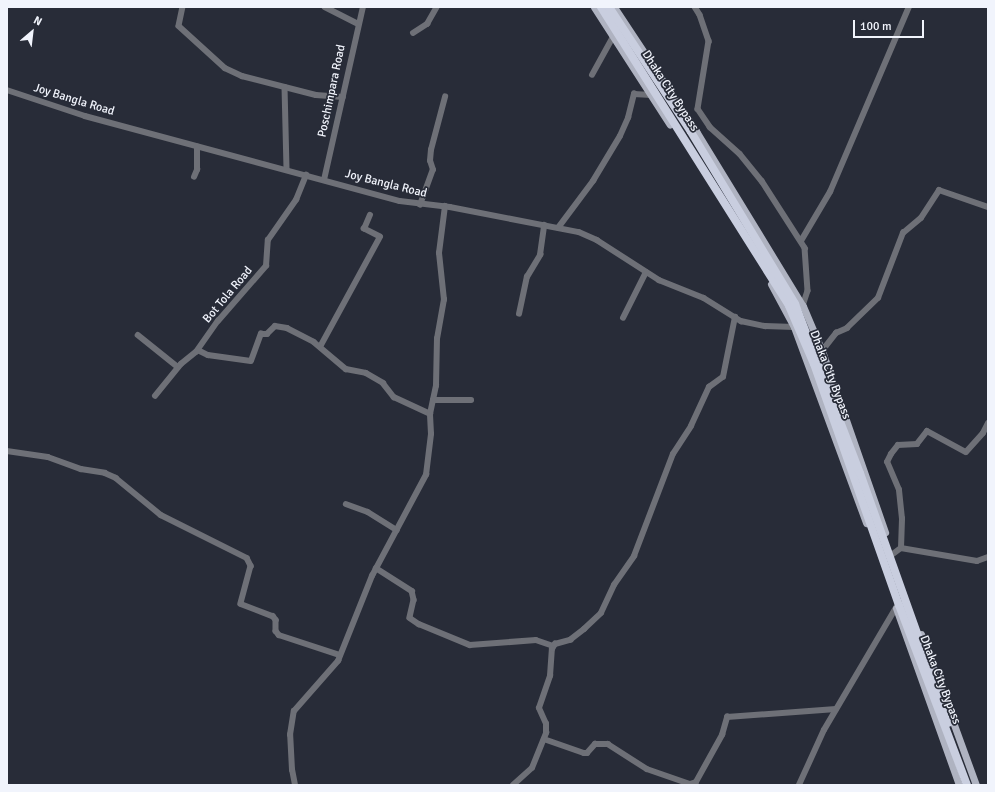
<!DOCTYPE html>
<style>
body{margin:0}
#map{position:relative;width:995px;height:792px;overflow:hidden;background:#282c38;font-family:Signika,sans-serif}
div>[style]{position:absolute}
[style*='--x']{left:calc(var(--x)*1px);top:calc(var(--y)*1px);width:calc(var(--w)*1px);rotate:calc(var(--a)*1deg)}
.minor>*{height:5.5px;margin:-2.75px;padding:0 2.75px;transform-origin:2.75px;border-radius:2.75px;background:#6e7077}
.major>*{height:7px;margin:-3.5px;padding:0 3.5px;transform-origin:3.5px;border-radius:3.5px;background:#afb3c1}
.highway>*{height:8px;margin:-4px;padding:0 4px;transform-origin:4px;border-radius:4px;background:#c9cedf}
span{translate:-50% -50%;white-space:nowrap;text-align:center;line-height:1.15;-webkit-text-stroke:3.5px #282c38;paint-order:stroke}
.street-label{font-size:12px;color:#f1f4fc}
.frame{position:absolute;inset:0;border:8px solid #f1f4fc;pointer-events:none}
.north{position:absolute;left:12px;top:12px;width:40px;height:40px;-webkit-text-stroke:3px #282c38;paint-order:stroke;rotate:28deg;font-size:11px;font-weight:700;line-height:16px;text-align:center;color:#f1f4fc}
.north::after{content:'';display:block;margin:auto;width:14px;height:18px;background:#f1f4fc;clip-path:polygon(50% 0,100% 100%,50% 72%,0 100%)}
.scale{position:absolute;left:853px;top:20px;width:71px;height:18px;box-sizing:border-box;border:2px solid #f1f4fc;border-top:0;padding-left:5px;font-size:12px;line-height:14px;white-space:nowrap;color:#f1f4fc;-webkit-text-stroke:3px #282c38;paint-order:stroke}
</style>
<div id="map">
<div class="minor">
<div style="--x:183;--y:7;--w:19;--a:102"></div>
<div style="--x:179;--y:26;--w:62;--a:42.4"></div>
<div style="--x:225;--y:68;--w:19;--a:25"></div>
<div style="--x:242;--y:76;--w:76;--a:14.4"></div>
<div style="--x:316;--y:95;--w:27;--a:4"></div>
<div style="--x:325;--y:7;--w:36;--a:27"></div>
<div style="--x:695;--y:7;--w:9;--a:58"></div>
<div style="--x:700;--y:15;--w:28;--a:71"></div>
<div style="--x:709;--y:41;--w:69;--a:99.2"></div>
<div style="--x:698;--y:109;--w:22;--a:56"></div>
<div style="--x:710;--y:127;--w:40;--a:42"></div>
<div style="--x:740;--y:154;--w:35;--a:51"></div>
<div style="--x:762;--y:181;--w:80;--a:57.3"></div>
<div style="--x:805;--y:248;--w:43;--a:86"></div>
<div style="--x:808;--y:291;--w:16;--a:108"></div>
<div style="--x:413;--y:33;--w:17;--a:-33"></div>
<div style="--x:427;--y:24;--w:20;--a:-60"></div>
<div style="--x:592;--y:75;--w:43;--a:-61.1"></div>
<div style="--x:285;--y:87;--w:82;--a:88.6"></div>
<div style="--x:7;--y:90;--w:82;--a:18.4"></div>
<div style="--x:85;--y:116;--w:326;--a:15.1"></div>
<div style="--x:400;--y:201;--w:50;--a:6.8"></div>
<div style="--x:450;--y:207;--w:131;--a:11"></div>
<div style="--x:579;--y:232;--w:20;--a:24"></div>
<div style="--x:597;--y:240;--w:74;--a:32.8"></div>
<div style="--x:659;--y:280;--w:48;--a:21.8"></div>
<div style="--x:704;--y:298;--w:44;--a:31.9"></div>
<div style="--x:741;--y:321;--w:25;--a:12"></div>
<div style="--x:765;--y:326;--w:29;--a:2"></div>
<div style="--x:194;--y:177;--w:8;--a:-67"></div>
<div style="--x:197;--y:170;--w:23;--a:-90"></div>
<div style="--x:324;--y:180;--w:177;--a:-77.3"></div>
<div style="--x:420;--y:205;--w:37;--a:-70"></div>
<div style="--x:433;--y:170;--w:9;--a:-108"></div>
<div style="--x:430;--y:161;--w:11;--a:-85"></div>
<div style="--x:431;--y:150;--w:55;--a:-75.2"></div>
<div style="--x:558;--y:228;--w:59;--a:-53.3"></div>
<div style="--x:593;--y:181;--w:52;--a:-59"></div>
<div style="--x:620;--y:136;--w:20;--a:-66"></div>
<div style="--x:628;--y:118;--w:25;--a:-76"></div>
<div style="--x:634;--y:94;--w:17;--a:3"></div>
<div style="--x:801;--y:241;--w:57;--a:-59.4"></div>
<div style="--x:830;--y:192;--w:201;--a:-66.9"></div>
<div style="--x:519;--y:314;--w:38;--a:-78"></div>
<div style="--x:527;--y:277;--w:26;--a:-59"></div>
<div style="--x:540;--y:255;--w:30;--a:-82"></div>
<div style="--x:623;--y:318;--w:51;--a:-63.4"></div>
<div style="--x:138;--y:335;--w:51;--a:38.7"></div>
<div style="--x:320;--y:347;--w:125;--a:-61.4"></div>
<div style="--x:380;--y:237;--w:18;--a:-153"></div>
<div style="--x:364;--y:229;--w:15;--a:-67"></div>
<div style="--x:198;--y:350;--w:11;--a:27"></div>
<div style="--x:208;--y:355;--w:43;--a:7.9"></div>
<div style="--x:251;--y:361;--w:29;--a:-70"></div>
<div style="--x:261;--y:334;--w:6;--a:0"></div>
<div style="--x:267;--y:334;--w:11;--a:-45"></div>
<div style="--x:275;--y:326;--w:12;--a:9"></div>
<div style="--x:287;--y:328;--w:30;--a:27"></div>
<div style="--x:314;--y:342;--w:42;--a:40.2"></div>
<div style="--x:346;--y:369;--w:20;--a:11"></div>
<div style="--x:366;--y:373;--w:20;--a:30"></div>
<div style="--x:383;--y:383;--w:18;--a:52"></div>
<div style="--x:394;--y:397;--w:40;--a:25"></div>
<div style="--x:822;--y:351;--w:23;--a:-52"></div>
<div style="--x:836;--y:333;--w:12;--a:-24"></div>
<div style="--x:847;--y:328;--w:43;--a:-44.1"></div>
<div style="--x:878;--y:298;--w:70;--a:-69"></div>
<div style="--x:903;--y:233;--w:23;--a:-40"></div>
<div style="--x:921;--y:218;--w:33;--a:-57"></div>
<div style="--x:939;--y:190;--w:52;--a:19.1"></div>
<div style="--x:155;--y:396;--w:41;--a:-50.9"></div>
<div style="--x:181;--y:364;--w:19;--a:-39"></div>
<div style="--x:196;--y:352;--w:38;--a:-55"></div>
<div style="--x:218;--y:321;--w:73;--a:-48.9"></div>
<div style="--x:266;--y:266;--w:26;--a:-86"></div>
<div style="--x:268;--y:240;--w:49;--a:-55"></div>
<div style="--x:296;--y:200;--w:27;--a:-68"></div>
<div style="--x:433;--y:400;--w:38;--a:0"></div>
<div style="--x:7;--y:451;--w:41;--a:8.3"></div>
<div style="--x:48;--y:457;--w:35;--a:20"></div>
<div style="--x:81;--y:469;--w:24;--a:9"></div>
<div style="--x:105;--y:473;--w:12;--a:24"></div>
<div style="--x:116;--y:478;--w:58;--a:39.4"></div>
<div style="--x:161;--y:515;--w:96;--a:26.6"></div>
<div style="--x:247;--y:558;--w:9;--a:63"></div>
<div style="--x:251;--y:566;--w:39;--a:105"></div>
<div style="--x:241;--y:604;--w:34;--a:21"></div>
<div style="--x:273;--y:616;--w:5;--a:53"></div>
<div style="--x:276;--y:620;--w:11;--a:90"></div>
<div style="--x:276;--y:631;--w:5;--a:53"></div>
<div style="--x:279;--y:635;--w:64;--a:18.2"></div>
<div style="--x:346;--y:504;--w:23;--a:20"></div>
<div style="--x:368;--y:512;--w:34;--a:32"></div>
<div style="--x:901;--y:548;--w:77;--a:9.7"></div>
<div style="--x:977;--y:561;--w:12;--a:-20"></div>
<div style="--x:893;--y:554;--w:10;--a:-37"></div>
<div style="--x:901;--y:548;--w:29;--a:-88"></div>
<div style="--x:902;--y:519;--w:29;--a:-96"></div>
<div style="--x:899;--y:490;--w:30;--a:-113"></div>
<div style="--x:887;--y:462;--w:9;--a:-63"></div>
<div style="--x:891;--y:454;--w:11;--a:-52"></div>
<div style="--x:898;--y:445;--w:19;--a:-3"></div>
<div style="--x:917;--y:444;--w:16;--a:-52"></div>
<div style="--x:927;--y:431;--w:44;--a:28.3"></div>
<div style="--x:966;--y:452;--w:25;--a:-48"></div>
<div style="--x:983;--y:433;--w:11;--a:-63"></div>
<div style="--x:376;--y:568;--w:43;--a:32.6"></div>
<div style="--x:412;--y:591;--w:9;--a:77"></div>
<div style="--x:414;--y:600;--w:18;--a:103"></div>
<div style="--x:410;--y:618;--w:11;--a:34"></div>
<div style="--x:419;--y:624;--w:55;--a:22.4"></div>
<div style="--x:470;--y:645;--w:66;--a:-4.3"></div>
<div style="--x:536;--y:640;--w:18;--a:19"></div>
<div style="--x:544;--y:739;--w:42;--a:19.3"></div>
<div style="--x:584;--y:753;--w:3;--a:0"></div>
<div style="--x:587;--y:753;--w:12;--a:-48"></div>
<div style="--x:595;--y:744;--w:13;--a:0"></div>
<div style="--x:608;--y:744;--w:46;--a:32.7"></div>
<div style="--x:647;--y:769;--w:46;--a:19.2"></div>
<div style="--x:690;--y:784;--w:6;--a:-18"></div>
<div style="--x:696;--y:782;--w:54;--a:-61"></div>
<div style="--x:722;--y:735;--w:19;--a:-74"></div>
<div style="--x:727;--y:717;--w:109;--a:-4.2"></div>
<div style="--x:295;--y:785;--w:15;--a:-101"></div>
<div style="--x:292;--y:770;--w:35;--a:-93"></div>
<div style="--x:290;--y:735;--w:24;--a:-81"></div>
<div style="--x:294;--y:711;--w:67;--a:-48.7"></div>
<div style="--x:338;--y:661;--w:92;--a:-68.2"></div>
<div style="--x:372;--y:576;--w:115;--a:-61.9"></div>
<div style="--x:426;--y:475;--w:41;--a:-83"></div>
<div style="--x:431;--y:434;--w:20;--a:-93"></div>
<div style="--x:430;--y:414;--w:29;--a:-78"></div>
<div style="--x:436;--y:386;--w:47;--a:-88.8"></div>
<div style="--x:437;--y:339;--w:40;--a:-80"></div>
<div style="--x:444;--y:300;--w:47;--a:-96.1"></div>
<div style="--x:439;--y:253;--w:47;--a:-82.7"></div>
<div style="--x:513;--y:785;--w:25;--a:-42"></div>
<div style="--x:532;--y:768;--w:38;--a:-68"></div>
<div style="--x:546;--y:733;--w:9;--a:-90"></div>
<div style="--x:546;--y:724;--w:17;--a:-114"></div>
<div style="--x:539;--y:708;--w:34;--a:-71"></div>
<div style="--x:550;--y:676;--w:27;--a:-86"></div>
<div style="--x:552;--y:649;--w:6;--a:-59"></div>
<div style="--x:555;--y:644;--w:16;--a:-15"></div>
<div style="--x:570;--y:640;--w:18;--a:-38"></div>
<div style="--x:584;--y:629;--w:23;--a:-43"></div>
<div style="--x:601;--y:613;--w:31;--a:-65"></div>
<div style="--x:614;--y:585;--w:35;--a:-55"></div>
<div style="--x:634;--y:556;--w:109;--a:-69.1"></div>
<div style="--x:673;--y:454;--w:33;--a:-57"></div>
<div style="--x:691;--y:426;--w:43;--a:-65.2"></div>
<div style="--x:709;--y:387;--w:17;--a:-36"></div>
<div style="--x:723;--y:377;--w:61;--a:-78.7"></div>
<div style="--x:799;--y:785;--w:60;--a:-65.6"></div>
<div style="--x:824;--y:730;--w:142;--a:-59.5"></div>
</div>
<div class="major">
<div style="--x:594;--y:7;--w:140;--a:57.2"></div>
<div style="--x:614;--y:7;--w:149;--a:56.5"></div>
<div style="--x:696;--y:131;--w:205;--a:58.6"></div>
<div style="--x:803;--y:306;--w:49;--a:67.1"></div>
<div style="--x:822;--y:351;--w:192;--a:70.8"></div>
<div style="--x:771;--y:284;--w:49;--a:61.9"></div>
<div style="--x:794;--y:327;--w:209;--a:69.8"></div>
<div style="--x:896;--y:608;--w:188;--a:70.4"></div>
<div style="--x:921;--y:634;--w:161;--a:70"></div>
</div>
<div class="highway">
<div style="--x:601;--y:7;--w:353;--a:57.8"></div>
<div style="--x:789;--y:306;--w:63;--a:66.7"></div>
<div style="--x:814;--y:364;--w:256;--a:70.6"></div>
<div style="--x:899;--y:605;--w:192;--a:69.3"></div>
<div style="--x:609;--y:7;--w:149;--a:56.7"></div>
<div style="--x:691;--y:132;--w:201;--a:58.8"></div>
<div style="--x:795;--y:304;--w:181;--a:69"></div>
<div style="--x:860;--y:473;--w:265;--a:70.4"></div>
</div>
<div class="street-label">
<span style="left:332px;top:91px;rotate:-78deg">Poschimpara Road</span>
<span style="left:670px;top:91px;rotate:57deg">Dhaka City Bypass</span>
<span style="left:74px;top:100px;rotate:17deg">Joy Bangla Road</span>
<span style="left:386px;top:184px;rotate:14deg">Joy Bangla Road</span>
<span style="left:228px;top:295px;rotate:-50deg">Bot Tola Road</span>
<span style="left:830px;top:375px;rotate:69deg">Dhaka City Bypass</span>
<span style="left:940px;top:680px;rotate:69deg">Dhaka City Bypass</span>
</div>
<div class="frame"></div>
<div class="north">N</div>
<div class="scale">100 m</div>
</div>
